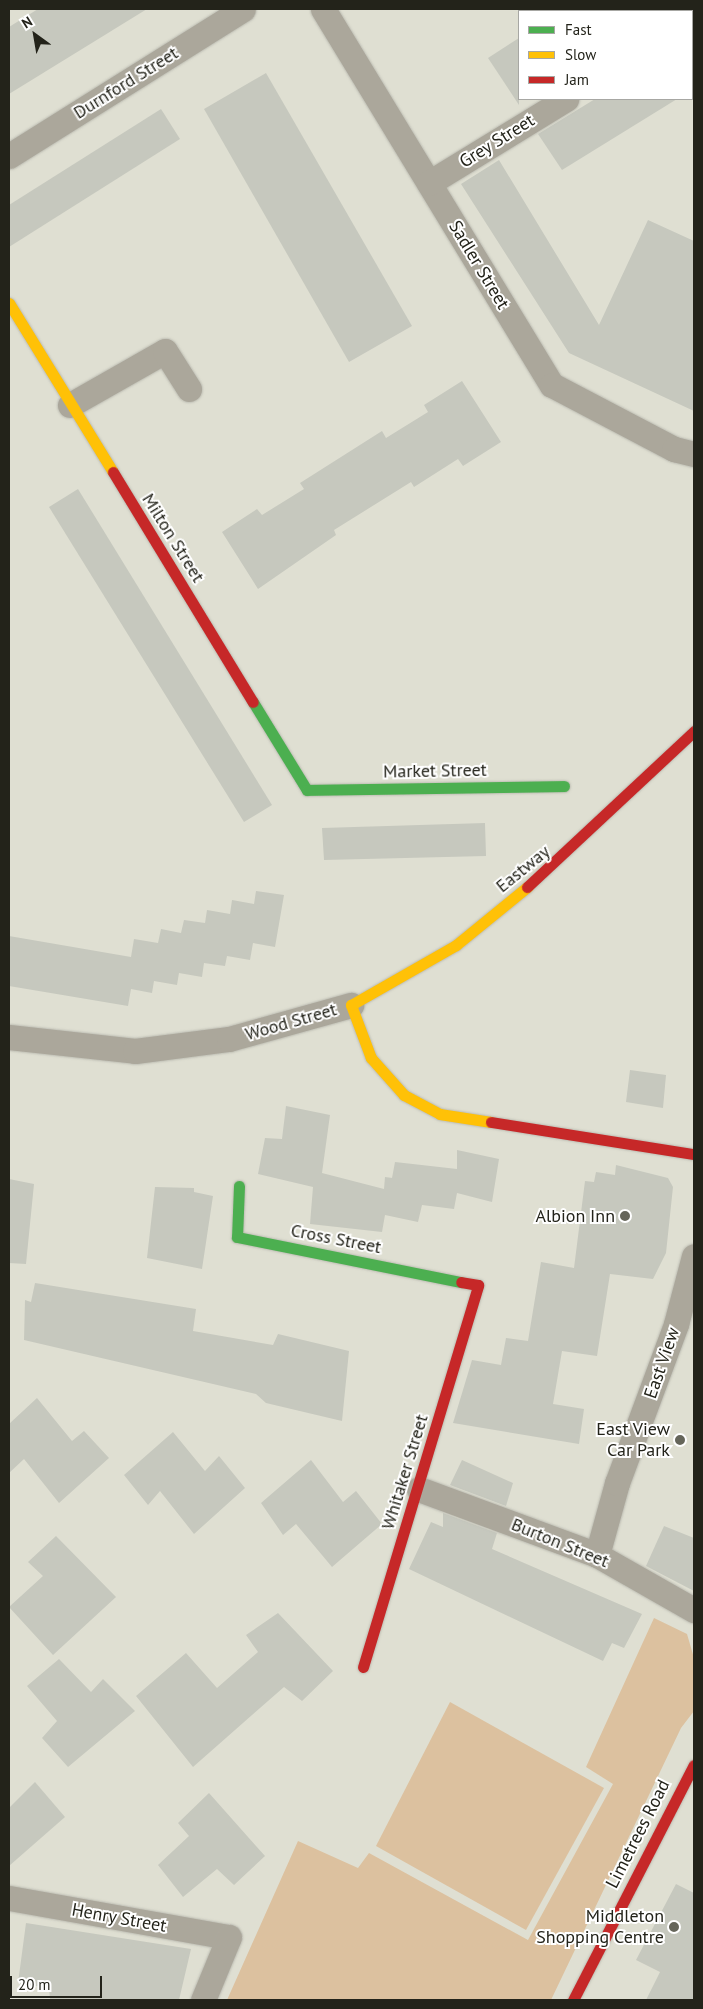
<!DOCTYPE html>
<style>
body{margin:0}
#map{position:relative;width:703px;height:2009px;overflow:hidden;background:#dfdfd2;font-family:"PT Sans",sans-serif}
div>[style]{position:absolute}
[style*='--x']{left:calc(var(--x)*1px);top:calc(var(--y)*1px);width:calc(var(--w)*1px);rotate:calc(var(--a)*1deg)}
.green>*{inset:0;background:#dcc19f}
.building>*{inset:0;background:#c6c8be}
.roads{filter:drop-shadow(0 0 1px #bcbcb2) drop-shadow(0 0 1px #bcbcb2)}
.street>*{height:25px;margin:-12.5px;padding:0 12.5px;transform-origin:12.5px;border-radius:12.5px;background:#aba79b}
.fast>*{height:11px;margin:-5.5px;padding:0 5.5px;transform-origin:5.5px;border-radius:5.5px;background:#4caf50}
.slow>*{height:11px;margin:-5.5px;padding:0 5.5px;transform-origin:5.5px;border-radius:5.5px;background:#ffc107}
.jam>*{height:11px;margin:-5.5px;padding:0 5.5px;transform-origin:5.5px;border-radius:5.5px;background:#c62828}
.dots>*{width:14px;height:14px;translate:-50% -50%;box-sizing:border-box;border:2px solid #fff;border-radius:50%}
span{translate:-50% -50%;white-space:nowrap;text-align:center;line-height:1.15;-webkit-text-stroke:4px #fff;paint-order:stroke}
.street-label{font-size:18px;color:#23231a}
.poi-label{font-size:18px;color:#23231a}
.right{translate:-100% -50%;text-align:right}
.frame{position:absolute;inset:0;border:10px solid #23231a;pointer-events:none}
.legend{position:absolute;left:518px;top:10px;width:175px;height:90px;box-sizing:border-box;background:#fff;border:1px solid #a7a7a3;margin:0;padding:6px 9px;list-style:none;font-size:15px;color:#23231a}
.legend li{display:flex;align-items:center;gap:10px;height:25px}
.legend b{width:25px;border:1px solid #a7a7a3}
.north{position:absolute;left:10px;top:10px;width:50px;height:50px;-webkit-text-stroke:4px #fff;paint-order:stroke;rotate:328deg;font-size:14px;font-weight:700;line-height:20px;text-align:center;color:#23231a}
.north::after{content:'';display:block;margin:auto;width:18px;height:22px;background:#23231a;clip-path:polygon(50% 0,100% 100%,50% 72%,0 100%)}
.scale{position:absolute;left:10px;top:1976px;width:92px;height:22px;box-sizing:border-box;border:2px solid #23231a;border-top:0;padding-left:6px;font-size:15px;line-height:18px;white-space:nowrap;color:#23231a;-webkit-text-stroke:4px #fff;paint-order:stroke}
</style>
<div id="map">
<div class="green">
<div style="clip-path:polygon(654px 1618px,687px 1634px,694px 1658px,694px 1711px,681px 1728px,551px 2000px,227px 2000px,298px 1841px,358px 1868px,369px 1853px,528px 1940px,613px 1784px,586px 1767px)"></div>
<div style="clip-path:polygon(450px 1702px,604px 1788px,526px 1930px,376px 1846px)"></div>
</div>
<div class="building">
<div style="clip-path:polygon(38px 9px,147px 9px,9px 94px,9px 27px)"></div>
<div style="clip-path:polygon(519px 38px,519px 105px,488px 58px)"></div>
<div style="clip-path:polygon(266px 73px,412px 326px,349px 362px,204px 109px)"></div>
<div style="clip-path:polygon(595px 99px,677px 99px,562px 170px,538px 134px)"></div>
<div style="clip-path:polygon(161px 109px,180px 139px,9px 247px,9px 205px)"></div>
<div style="clip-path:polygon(499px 160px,599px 325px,648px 220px,694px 241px,694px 411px,569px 353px,461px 184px)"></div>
<div style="clip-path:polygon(462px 381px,501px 442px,463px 466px,458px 459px,414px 487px,411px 482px,334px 530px,336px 535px,258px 589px,222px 532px,257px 509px,262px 515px,304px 489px,300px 483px,382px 431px,386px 438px,428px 412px,424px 405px)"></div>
<div style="clip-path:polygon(78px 489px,272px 805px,244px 822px,49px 507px)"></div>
<div style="clip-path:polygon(485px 823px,486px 856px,324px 860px,322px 828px)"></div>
<div style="clip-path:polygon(256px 891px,284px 895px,275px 947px,253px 943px,250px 960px,227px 956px,225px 966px,204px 963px,202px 977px,179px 973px,177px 985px,154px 981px,152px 993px,131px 989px,128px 1006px,9px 986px,9px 936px,131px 957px,134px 939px,158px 943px,161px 929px,181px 933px,184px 920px,205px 923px,207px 910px,230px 914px,232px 900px,254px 904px)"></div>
<div style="clip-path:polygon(630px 1070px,666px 1075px,663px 1108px,626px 1102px)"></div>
<div style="clip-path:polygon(286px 1106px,330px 1115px,322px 1173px,384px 1189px,385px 1177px,400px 1179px,392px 1178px,395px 1162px,457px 1169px,457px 1150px,499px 1159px,492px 1202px,457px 1193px,454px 1209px,422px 1205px,418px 1222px,385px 1215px,382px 1232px,310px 1224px,313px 1187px,258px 1174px,265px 1138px,282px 1139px)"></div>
<div style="clip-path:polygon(616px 1165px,668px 1178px,673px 1187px,666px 1253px,653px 1279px,610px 1274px,597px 1356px,562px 1351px,553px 1404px,584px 1409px,579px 1444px,453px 1423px,472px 1360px,501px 1365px,506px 1338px,528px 1341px,541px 1262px,574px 1268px,585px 1181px,594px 1182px,596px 1172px,615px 1175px)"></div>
<div style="clip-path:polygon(9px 1179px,34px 1184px,26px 1264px,9px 1263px)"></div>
<div style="clip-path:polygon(155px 1187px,194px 1188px,194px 1192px,213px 1196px,202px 1269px,147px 1258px)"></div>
<div style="clip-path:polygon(35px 1283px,196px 1309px,193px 1331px,273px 1345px,278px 1334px,349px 1351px,342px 1421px,266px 1403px,256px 1394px,24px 1340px,25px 1300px,31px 1302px)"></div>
<div style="clip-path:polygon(37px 1398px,72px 1441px,84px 1431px,109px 1458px,59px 1503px,24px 1459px,9px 1473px,9px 1424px)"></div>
<div style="clip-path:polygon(173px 1432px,205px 1471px,219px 1456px,245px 1488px,194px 1534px,160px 1491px,148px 1505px,124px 1475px)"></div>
<div style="clip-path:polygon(311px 1460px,343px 1502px,356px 1491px,382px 1524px,332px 1567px,296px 1524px,283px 1535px,261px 1503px)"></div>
<div style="clip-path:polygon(462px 1460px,513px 1483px,506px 1506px,450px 1485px)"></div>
<div style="clip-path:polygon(443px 1513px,497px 1533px,492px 1549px,642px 1614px,624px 1648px,612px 1643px,603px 1661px,409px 1569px,431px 1522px,443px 1527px)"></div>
<div style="clip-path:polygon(664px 1526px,694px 1538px,694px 1591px,646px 1566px)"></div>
<div style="clip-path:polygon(56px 1536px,116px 1597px,53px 1655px,9px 1607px,43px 1576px,28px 1562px)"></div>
<div style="clip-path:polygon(278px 1613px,333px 1671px,302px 1701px,284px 1687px,193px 1767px,136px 1696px,186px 1653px,217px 1688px,258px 1652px,246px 1635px)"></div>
<div style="clip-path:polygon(59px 1659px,91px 1692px,103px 1679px,135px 1711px,68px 1767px,42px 1738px,57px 1721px,27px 1686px)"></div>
<div style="clip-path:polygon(35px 1782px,65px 1817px,9px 1866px,9px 1808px)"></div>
<div style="clip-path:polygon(209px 1793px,265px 1856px,234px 1885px,217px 1869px,183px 1897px,158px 1865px,189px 1836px,178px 1823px)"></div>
<div style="clip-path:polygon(676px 1884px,694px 1893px,694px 2000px,646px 2000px,660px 1972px,636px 1960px)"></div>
<div style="clip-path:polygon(26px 1923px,191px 1949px,179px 2000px,63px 2000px,50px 1999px,49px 1988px,18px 1983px)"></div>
</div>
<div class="roads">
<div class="street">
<div style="--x:323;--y:9;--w:440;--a:58.7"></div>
<div style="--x:552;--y:385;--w:138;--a:27.7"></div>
<div style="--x:674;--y:449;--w:21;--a:14"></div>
<div style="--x:692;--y:22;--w:3;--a:-45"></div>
<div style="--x:9;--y:156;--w:276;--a:-32.1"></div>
<div style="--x:429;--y:183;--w:161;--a:-31.5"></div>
<div style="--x:70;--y:405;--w:109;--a:-29.6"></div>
<div style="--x:165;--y:351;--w:45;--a:57.7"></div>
<div style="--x:9;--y:1037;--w:127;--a:6.3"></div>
<div style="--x:135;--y:1051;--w:95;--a:-7.3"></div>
<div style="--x:229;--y:1039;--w:127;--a:-15.6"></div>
<div style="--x:419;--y:1489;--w:190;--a:20.3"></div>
<div style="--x:597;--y:1555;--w:112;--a:29.6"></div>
<div style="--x:597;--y:1555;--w:75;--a:-74.5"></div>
<div style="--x:617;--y:1483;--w:170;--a:-69.6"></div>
<div style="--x:676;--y:1324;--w:70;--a:-75.2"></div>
<div style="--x:9;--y:1898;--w:223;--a:10.1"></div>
<div style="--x:229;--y:1937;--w:68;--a:112.4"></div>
</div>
<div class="fast">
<div style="--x:253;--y:702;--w:103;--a:58.5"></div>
<div style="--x:307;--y:790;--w:257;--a:-0.9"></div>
<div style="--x:239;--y:1186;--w:51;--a:92.2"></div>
<div style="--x:237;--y:1237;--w:228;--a:11.4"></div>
</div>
<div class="slow">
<div style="--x:9;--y:303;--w:198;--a:58.4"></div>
<div style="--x:491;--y:1122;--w:52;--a:-171.1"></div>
<div style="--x:440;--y:1114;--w:41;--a:-152.2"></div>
<div style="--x:404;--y:1095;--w:50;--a:-131.7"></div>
<div style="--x:371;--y:1058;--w:57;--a:-110.7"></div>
<div style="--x:351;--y:1005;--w:121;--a:-29.7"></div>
<div style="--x:456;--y:945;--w:92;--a:-39.2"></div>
</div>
<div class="jam">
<div style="--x:113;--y:472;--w:269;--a:58.7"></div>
<div style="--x:527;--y:887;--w:229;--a:-43"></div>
<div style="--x:491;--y:1122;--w:206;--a:9"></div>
<div style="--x:363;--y:1667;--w:399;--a:-73.2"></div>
<div style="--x:478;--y:1285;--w:17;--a:-170"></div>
<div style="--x:573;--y:2000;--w:264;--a:-62.8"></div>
</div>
</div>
<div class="dots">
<div style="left:625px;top:1216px;background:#65655a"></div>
<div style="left:680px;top:1440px;background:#65655a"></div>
<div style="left:674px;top:1927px;background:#65655a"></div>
</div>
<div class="street-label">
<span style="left:126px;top:83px;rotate:-32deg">Durnford Street</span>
<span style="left:497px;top:141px;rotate:-32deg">Grey Street</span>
<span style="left:479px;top:265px;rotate:59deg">Sadler Street</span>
<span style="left:173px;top:538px;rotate:58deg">Milton Street</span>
<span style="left:435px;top:771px;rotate:-1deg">Market Street</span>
<span style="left:523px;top:869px;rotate:-39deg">Eastway</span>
<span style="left:291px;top:1022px;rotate:-16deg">Wood Street</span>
<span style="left:336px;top:1239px;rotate:11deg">Cross Street</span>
<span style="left:662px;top:1363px;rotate:-71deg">East View</span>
<span style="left:405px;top:1472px;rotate:-73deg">Whitaker Street</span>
<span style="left:560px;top:1543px;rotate:22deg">Burton Street</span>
<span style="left:638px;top:1834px;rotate:-63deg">Limetrees Road</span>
<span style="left:119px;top:1918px;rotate:10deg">Henry Street</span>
</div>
<div class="poi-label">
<span class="right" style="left:615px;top:1216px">Albion Inn</span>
<span class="right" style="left:670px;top:1440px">East View<br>Car Park</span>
<span class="right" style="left:664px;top:1927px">Middleton<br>Shopping Centre</span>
</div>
<div class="frame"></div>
<ul class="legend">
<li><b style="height:6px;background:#4caf50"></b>Fast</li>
<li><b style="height:6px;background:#ffc107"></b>Slow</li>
<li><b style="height:6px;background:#c62828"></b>Jam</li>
</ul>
<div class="north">N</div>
<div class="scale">20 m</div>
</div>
